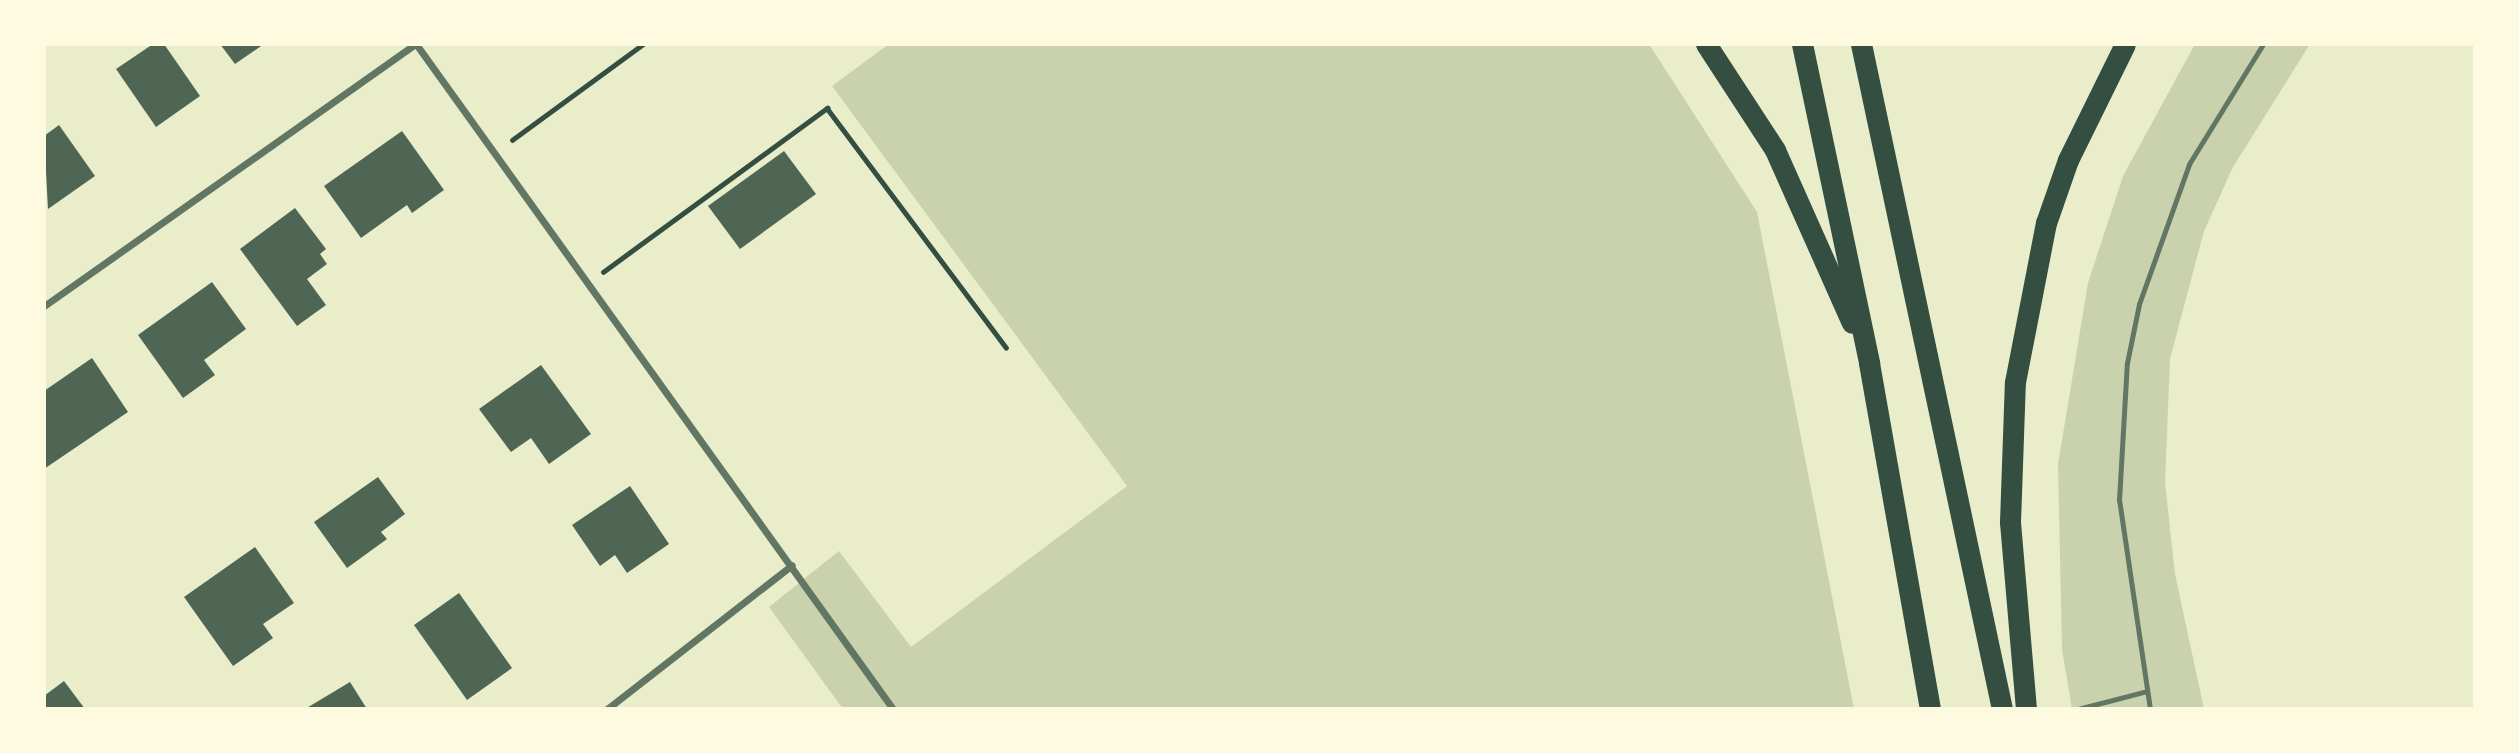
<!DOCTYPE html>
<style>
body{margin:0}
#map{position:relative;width:2519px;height:753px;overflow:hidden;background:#e9edc9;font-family:"PT Sans",sans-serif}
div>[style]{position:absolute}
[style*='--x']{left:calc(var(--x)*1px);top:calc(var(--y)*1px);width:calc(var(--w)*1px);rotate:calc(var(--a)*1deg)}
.green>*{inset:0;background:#cad2ad}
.building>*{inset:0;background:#4f6655}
.path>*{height:4.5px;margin:-2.25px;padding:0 2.25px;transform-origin:2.25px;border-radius:2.25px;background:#344e41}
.service>*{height:5px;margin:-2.5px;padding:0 2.5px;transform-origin:2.5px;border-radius:2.5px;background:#617663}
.minor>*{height:7px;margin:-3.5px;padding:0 3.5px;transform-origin:3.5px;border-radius:3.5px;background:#617663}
.motorway>*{height:21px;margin:-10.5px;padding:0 10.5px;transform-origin:10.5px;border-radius:10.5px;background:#344e41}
span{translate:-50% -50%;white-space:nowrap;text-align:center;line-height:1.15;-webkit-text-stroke:6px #fefae0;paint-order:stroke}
.frame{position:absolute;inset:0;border:46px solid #fefae0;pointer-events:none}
</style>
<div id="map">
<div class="green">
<div style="clip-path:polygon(889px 44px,1649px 44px,1757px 212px,1854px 709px,843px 709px,769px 607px,839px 551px,911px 647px,1127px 486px,832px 86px)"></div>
<div style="clip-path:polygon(2195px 44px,2310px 44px,2233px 167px,2204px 231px,2170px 359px,2165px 483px,2175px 574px,2204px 709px,2072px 709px,2062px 649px,2058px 464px,2088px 283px,2123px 176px)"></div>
</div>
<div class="building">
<div style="clip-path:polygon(153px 44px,164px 44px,200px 96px,156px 127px,116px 69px)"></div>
<div style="clip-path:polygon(220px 44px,264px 44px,235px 64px)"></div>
<div style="clip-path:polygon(59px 125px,95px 176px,48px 209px,44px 136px)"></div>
<div style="clip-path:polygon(402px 131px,444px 190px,412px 213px,407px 205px,361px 238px,324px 186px)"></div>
<div style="clip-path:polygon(784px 151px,816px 194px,740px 249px,708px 206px)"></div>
<div style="clip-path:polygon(295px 208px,326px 249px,320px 254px,327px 264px,307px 279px,326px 305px,297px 326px,240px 249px)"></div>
<div style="clip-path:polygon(212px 282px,246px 329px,204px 360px,215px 375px,183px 398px,138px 335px)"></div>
<div style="clip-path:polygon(92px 358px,128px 412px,44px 469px,44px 391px)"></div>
<div style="clip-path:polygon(541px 365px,591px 434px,549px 464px,531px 438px,511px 452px,479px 409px)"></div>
<div style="clip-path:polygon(378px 477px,405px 514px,381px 532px,387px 539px,347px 568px,314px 522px)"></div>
<div style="clip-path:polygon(630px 486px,669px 544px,627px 573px,615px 555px,600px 566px,572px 525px)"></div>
<div style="clip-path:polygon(255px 547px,294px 603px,263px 624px,273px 638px,233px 666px,184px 597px)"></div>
<div style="clip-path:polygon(459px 593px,512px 668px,467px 700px,414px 625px)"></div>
<div style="clip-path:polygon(64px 681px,85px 709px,44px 709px,44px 696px)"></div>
<div style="clip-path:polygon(350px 682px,367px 709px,305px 709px)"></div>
</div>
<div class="path">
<div style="--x:512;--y:140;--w:162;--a:-36.2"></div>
<div style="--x:603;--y:272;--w:278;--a:-36.2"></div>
<div style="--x:827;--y:108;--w:299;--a:53.2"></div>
</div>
<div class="service">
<div style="--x:2078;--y:709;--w:71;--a:-14.6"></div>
<div style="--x:2150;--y:709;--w:211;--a:-98.4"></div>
<div style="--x:2119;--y:500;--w:137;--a:-86.7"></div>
<div style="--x:2127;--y:363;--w:60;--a:-78.5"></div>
<div style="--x:2139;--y:304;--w:149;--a:-70.3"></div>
<div style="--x:2189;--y:164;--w:141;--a:-58.3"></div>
</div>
<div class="minor">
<div style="--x:416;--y:44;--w:818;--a:54.35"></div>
<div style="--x:44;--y:306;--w:455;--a:-35.2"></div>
<div style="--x:607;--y:709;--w:234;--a:-37.9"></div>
</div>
<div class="motorway">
<div style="--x:1706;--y:44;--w:126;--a:56.9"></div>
<div style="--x:1775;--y:150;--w:189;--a:66"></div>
<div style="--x:1802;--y:44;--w:326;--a:78.1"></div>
<div style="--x:1869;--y:363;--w:351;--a:80"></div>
<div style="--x:1861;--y:44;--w:680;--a:78.03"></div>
<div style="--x:2026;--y:709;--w:188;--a:-94.9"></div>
<div style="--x:2010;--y:522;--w:140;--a:-88"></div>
<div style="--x:2015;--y:382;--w:162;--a:-79"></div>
<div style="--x:2046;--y:223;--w:67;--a:-70.8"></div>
<div style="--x:2068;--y:160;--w:129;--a:-63.8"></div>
</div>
<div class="frame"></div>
</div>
